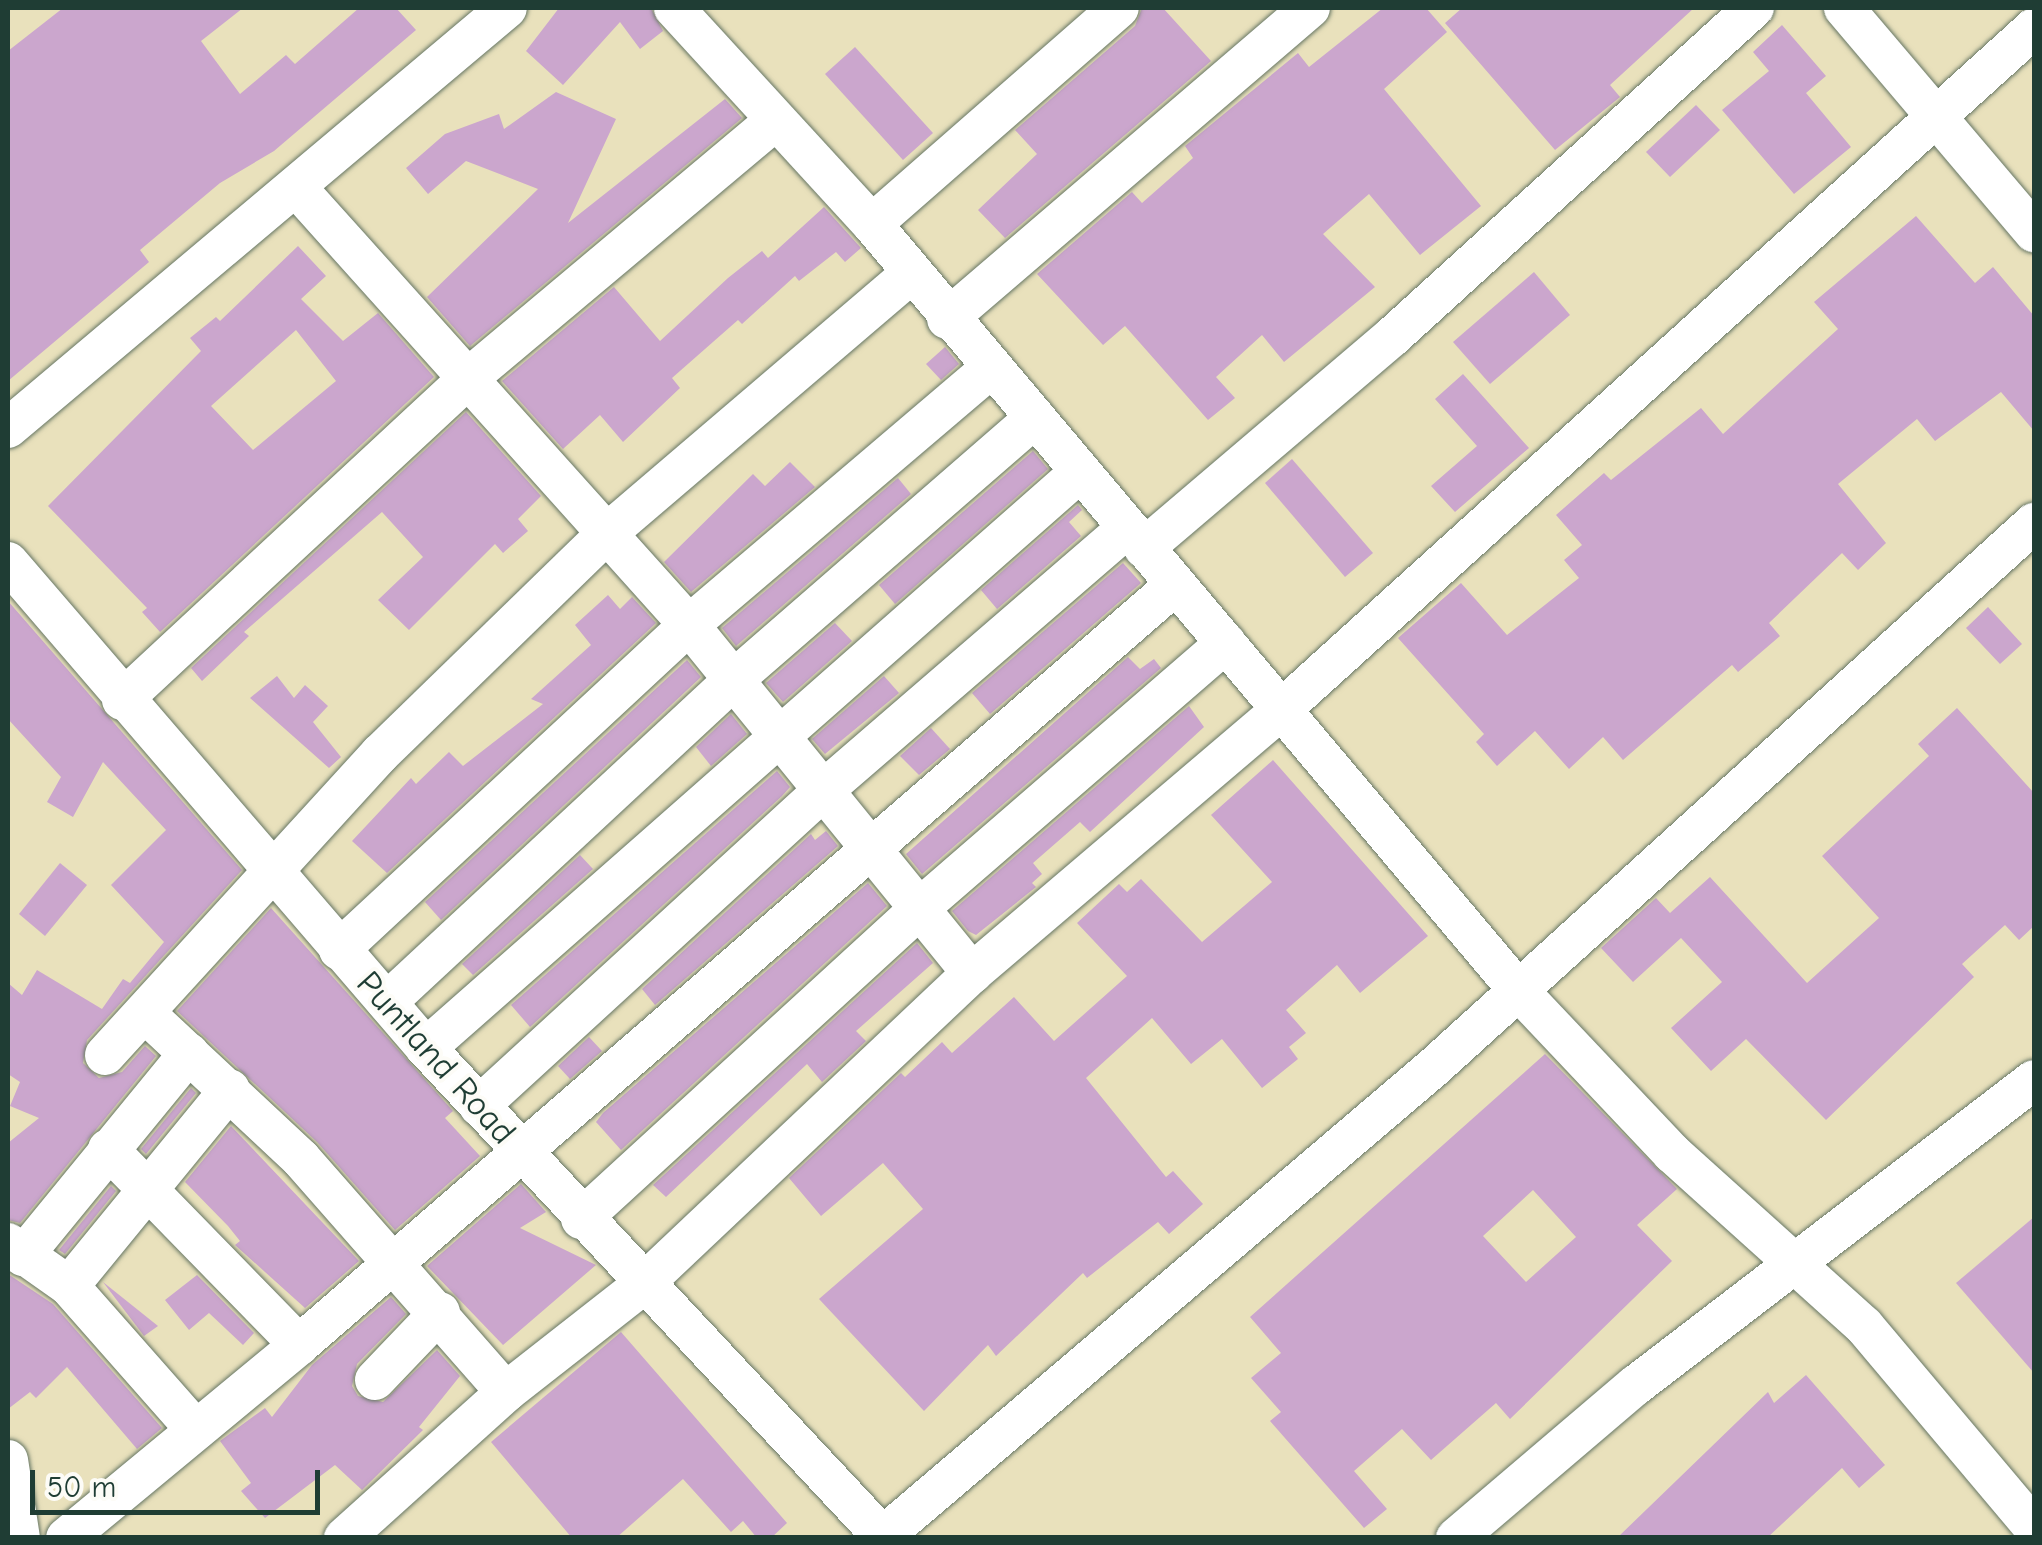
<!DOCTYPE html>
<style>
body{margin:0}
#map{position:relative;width:2042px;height:1545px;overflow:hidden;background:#e9e1bc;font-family:"Comic Neue",sans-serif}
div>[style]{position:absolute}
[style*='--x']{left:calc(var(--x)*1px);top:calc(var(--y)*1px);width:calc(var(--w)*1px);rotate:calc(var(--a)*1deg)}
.building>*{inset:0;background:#cba6cd}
.roads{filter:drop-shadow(0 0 2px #667664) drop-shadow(0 0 2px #667664)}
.minor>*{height:40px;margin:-20px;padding:0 20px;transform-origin:20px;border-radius:20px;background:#fff}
span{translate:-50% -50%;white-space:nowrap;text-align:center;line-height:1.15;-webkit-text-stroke:8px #fdfcf7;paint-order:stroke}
.street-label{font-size:35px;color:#1f3d34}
.frame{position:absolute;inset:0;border:10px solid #1f3d34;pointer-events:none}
.scale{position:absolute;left:30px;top:1470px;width:290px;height:45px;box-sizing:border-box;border:5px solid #1f3d34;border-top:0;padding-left:12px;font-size:30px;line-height:35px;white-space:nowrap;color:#1f3d34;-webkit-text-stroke:8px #fdfcf7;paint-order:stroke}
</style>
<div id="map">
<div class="building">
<div style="clip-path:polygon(63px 8px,243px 8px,201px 41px,240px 94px,286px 55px,295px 64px,359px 8px,396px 8px,416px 30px,274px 151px,220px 183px,140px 250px,149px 262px,8px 381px,8px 51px)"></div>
<div style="clip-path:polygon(559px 8px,651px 8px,663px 31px,640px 49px,620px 22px,563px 85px,526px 51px)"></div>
<div style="clip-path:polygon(1142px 8px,1163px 8px,1211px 61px,1005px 238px,978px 210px,1037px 154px,1015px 130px,1135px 26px)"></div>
<div style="clip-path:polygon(1383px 8px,1426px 8px,1447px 32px,1384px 89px,1481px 206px,1420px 255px,1369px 194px,1323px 234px,1375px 287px,1284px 362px,1262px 335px,1216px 377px,1235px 398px,1208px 420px,1125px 326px,1103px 345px,1037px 274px,1132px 192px,1142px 203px,1193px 158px,1185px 146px,1298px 53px,1309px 67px)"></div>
<div style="clip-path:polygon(1462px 8px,1694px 8px,1610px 85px,1620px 97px,1555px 150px,1445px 23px)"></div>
<div style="clip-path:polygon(1782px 25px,1826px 76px,1806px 93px,1851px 147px,1794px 194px,1722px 110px,1769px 71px,1753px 52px)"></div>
<div style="clip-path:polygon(855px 47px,933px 133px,903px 160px,825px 74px)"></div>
<div style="clip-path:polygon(556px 92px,616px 119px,568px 223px,725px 99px,742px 118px,470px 346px,427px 297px,538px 189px,466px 161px,428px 194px,406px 168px,445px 134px,499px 114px,504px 129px)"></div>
<div style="clip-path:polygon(1696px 105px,1720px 130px,1670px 177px,1646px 152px)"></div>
<div style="clip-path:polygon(824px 207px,861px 248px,845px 262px,836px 252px,799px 281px,795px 276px,742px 324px,738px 320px,672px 378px,680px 388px,623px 442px,600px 415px,563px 449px,502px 381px,614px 287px,660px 341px,728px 278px,762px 251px,768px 258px)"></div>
<div style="clip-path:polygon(1916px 216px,1975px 283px,1993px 267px,2034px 316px,2034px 431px,2001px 392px,1935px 441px,1917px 419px,1838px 484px,1886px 543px,1858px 570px,1842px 553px,1769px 623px,1780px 636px,1738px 672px,1732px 665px,1623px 760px,1603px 737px,1569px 769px,1535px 731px,1497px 766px,1476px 742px,1484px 734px,1398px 638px,1461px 583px,1507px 635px,1579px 578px,1564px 560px,1582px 545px,1556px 515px,1604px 473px,1611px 480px,1701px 408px,1723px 434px,1838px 329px,1814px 302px)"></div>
<div style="clip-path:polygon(evenodd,298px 246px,326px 276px,301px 299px,343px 341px,378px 313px,434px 377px,160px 632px,142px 612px,147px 608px,48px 506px,201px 351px,190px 338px,216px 317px,220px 321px,298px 246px,296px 330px,336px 381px,253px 450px,211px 406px,296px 330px)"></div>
<div style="clip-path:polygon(1534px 272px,1570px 315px,1490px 384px,1453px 342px)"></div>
<div style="clip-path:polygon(945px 347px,959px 364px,941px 380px,926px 364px)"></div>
<div style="clip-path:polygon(1463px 374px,1529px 448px,1455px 512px,1431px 486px,1477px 446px,1435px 399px)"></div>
<div style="clip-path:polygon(466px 412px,541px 496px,518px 519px,528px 531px,503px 553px,495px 544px,409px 630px,378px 600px,423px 557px,382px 512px,244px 632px,249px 636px,202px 681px,191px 668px)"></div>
<div style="clip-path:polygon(1033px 451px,1048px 469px,895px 604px,879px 585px)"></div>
<div style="clip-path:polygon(1292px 459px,1373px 553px,1345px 577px,1265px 483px)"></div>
<div style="clip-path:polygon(790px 462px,815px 487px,691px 592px,664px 562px,753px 474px,765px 486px)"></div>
<div style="clip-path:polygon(898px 478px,911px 494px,736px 646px,722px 628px)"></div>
<div style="clip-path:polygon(1078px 505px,1082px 510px,1069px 522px,1081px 536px,997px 609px,981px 590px)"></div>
<div style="clip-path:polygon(1123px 563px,1141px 583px,990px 714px,972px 693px)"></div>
<div style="clip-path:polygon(608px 595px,620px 609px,632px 597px,656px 623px,387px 873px,352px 841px,411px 778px,416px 784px,449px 752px,463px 766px,543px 704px,531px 699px,591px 645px,575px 625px)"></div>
<div style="clip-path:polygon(8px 601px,242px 870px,87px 1040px,83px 1063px,99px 1078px,122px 1072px,145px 1046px,156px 1056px,20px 1223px,8px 1220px,8px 1143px,39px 1118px,10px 1106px,20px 1082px,8px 1074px,8px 983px,22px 995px,37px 970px,102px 1009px,123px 979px,130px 983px,164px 942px,111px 885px,166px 830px,103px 762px,73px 817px,47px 802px,61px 777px,8px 719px)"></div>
<div style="clip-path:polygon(1988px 607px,2022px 644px,2000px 664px,1966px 628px)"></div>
<div style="clip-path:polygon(835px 623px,852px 641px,783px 702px,766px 683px)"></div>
<div style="clip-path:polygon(1128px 657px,1140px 669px,1154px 659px,1161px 668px,922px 874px,906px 854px)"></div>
<div style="clip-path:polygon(687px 660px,701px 677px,441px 920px,425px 902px)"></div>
<div style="clip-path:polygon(277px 676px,294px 698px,305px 685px,328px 706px,313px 722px,341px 757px,329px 768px,250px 698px)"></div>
<div style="clip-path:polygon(884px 676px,899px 693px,825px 754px,812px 739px)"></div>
<div style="clip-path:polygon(1189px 706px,1204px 727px,1090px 832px,1080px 822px,1033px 863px,1042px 874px,1032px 883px,1036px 887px,976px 935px,968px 931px,952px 911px)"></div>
<div style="clip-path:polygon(1957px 708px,2034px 793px,2034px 926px,2019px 940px,2005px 925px,1962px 964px,1974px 977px,1826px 1120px,1746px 1039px,1711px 1071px,1671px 1028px,1722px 982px,1681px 938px,1633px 982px,1601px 948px,1656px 898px,1670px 913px,1710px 877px,1807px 983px,1879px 918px,1822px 856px,1929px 756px,1918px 744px)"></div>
<div style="clip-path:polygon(731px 714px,747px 734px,711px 766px,696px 747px)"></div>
<div style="clip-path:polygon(931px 728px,950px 749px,919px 775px,900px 756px)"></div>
<div style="clip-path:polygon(1273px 760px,1428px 936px,1360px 993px,1337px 965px,1286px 1010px,1306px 1033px,1289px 1047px,1298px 1059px,1262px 1088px,1222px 1039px,1191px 1064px,1152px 1018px,1086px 1078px,1166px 1177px,1173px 1171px,1203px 1204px,1169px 1234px,1158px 1222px,1087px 1278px,1083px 1273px,996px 1356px,988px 1345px,924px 1411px,819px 1299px,923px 1209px,883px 1163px,821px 1216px,789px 1178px,901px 1073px,905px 1077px,942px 1042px,952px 1053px,1014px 997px,1054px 1041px,1127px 976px,1077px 923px,1119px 884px,1127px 892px,1141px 879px,1202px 942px,1272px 882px,1211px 815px)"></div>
<div style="clip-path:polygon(777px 771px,790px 787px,782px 796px,530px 1027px,511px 1005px)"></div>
<div style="clip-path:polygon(826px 831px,838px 846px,655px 1005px,642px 989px,811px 834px,815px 840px)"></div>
<div style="clip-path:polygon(580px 855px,593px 869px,473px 975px,462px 964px)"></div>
<div style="clip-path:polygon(60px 863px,87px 885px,45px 936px,19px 914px)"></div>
<div style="clip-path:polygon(868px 883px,887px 906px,621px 1150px,596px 1122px,603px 1113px)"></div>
<div style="clip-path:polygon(271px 908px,453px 1111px,445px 1118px,480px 1156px,395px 1230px,317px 1142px,177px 1011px)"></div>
<div style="clip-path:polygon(917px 943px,933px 963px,856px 1031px,866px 1041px,822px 1082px,807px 1064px,666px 1197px,653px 1185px)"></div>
<div style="clip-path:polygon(589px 1037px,602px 1051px,570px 1079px,558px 1066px)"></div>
<div style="clip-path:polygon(evenodd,1545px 1054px,1677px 1189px,1637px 1225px,1672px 1261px,1510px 1419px,1496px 1403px,1431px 1460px,1402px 1429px,1354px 1471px,1387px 1509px,1364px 1528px,1270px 1421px,1281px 1412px,1251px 1378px,1281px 1353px,1250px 1317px,1545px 1054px,1533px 1190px,1576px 1237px,1526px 1282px,1483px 1236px,1533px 1190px)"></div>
<div style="clip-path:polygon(191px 1088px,196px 1093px,146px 1154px,141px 1149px)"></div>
<div style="clip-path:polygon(231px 1126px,359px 1261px,305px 1308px,235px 1245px,240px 1241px,228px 1226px,185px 1182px)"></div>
<div style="clip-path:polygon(521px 1184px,546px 1212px,520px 1228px,596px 1265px,503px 1345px,427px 1266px)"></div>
<div style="clip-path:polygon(111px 1186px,116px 1191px,65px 1254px,59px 1250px)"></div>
<div style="clip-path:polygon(2034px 1217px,2034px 1373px,1956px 1283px)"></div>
<div style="clip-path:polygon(8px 1274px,53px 1304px,162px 1428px,137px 1449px,67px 1367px,36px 1398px,30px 1392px,8px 1409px)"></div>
<div style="clip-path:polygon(197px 1275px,254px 1333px,243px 1345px,209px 1313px,189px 1330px,165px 1300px)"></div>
<div style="clip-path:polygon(103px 1282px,158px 1326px,144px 1336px)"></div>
<div style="clip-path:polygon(391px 1297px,406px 1314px,357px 1364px,352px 1386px,358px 1396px,383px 1402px,437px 1350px,460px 1376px,419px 1427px,423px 1430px,362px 1490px,335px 1465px,265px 1518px,241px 1491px,251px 1483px,220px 1441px,265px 1408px,272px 1417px,312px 1365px)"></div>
<div style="clip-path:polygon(621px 1332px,787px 1523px,771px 1538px,757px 1538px,743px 1521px,731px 1532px,683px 1479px,616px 1538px,572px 1538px,491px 1442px)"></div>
<div style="clip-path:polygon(1806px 1375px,1885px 1465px,1859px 1488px,1842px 1468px,1767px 1538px,1617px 1538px,1768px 1392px,1774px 1403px)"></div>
</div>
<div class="roads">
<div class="minor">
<div style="--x:674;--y:8;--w:293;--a:47.5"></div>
<div style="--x:872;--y:224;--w:1001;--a:49.86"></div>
<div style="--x:1517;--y:989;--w:226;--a:46.6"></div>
<div style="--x:1672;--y:1153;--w:258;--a:42"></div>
<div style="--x:1864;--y:1326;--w:264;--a:49.9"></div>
<div style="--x:1844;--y:8;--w:294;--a:49.7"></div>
<div style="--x:296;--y:187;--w:588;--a:48.1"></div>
<div style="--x:689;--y:625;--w:449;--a:50.9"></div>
<div style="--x:872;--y:224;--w:328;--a:-41.2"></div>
<div style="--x:947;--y:319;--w:478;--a:-40.6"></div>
<div style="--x:8;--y:428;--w:652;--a:-40.09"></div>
<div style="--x:1144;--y:548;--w:327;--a:-40.4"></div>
<div style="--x:1393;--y:336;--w:488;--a:-42.3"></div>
<div style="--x:8;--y:562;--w:641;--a:49.3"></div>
<div style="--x:426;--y:1048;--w:671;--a:46.93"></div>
<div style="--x:122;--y:700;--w:470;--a:-42.9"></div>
<div style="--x:466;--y:380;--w:403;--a:-40"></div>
<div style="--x:339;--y:950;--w:478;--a:-42.9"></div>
<div style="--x:689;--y:625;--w:395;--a:-40.4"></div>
<div style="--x:387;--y:1002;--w:470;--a:-42.9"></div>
<div style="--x:731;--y:682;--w:403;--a:-41"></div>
<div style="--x:145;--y:1013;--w:214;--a:43.1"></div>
<div style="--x:301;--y:1159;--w:310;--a:48.7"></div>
<div style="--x:426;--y:1048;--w:871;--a:-41.37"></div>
<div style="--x:105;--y:1055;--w:408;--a:-47.6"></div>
<div style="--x:380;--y:754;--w:314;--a:-44.2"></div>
<div style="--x:605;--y:535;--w:400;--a:-40.5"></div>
<div style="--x:479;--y:1106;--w:471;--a:-42.5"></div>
<div style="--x:826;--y:788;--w:398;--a:-40.8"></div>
<div style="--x:108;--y:1149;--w:274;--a:45.7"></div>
<div style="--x:581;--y:1219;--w:463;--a:-42.5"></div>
<div style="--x:922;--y:906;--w:402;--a:-40.9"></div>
<div style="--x:8;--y:1243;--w:75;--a:35.2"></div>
<div style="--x:69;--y:1286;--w:192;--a:48.6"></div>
<div style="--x:23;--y:1256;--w:262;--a:-50.7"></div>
<div style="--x:69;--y:1286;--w:254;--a:-50.7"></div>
<div style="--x:375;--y:1380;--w:94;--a:-46.3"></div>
<div style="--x:8;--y:1460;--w:79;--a:81.3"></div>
<div style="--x:66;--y:1538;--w:303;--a:-39.6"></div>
<div style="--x:299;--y:1345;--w:1160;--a:-40.94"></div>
<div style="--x:344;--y:1538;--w:218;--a:-42"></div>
<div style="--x:506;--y:1392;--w:172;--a:-38.1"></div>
<div style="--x:641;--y:1286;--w:456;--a:-43.4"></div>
<div style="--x:972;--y:973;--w:407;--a:-40.4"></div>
<div style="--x:1282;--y:709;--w:1015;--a:-42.16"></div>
<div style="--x:881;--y:1538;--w:726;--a:-40.42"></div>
<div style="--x:1434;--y:1067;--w:810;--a:-42.2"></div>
<div style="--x:1456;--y:1538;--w:236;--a:-40.4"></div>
<div style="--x:1636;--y:1385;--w:501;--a:-37.46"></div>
</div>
</div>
<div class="street-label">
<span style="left:436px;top:1058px;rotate:48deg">Puntland Road</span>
</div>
<div class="frame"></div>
<div class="scale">50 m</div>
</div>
